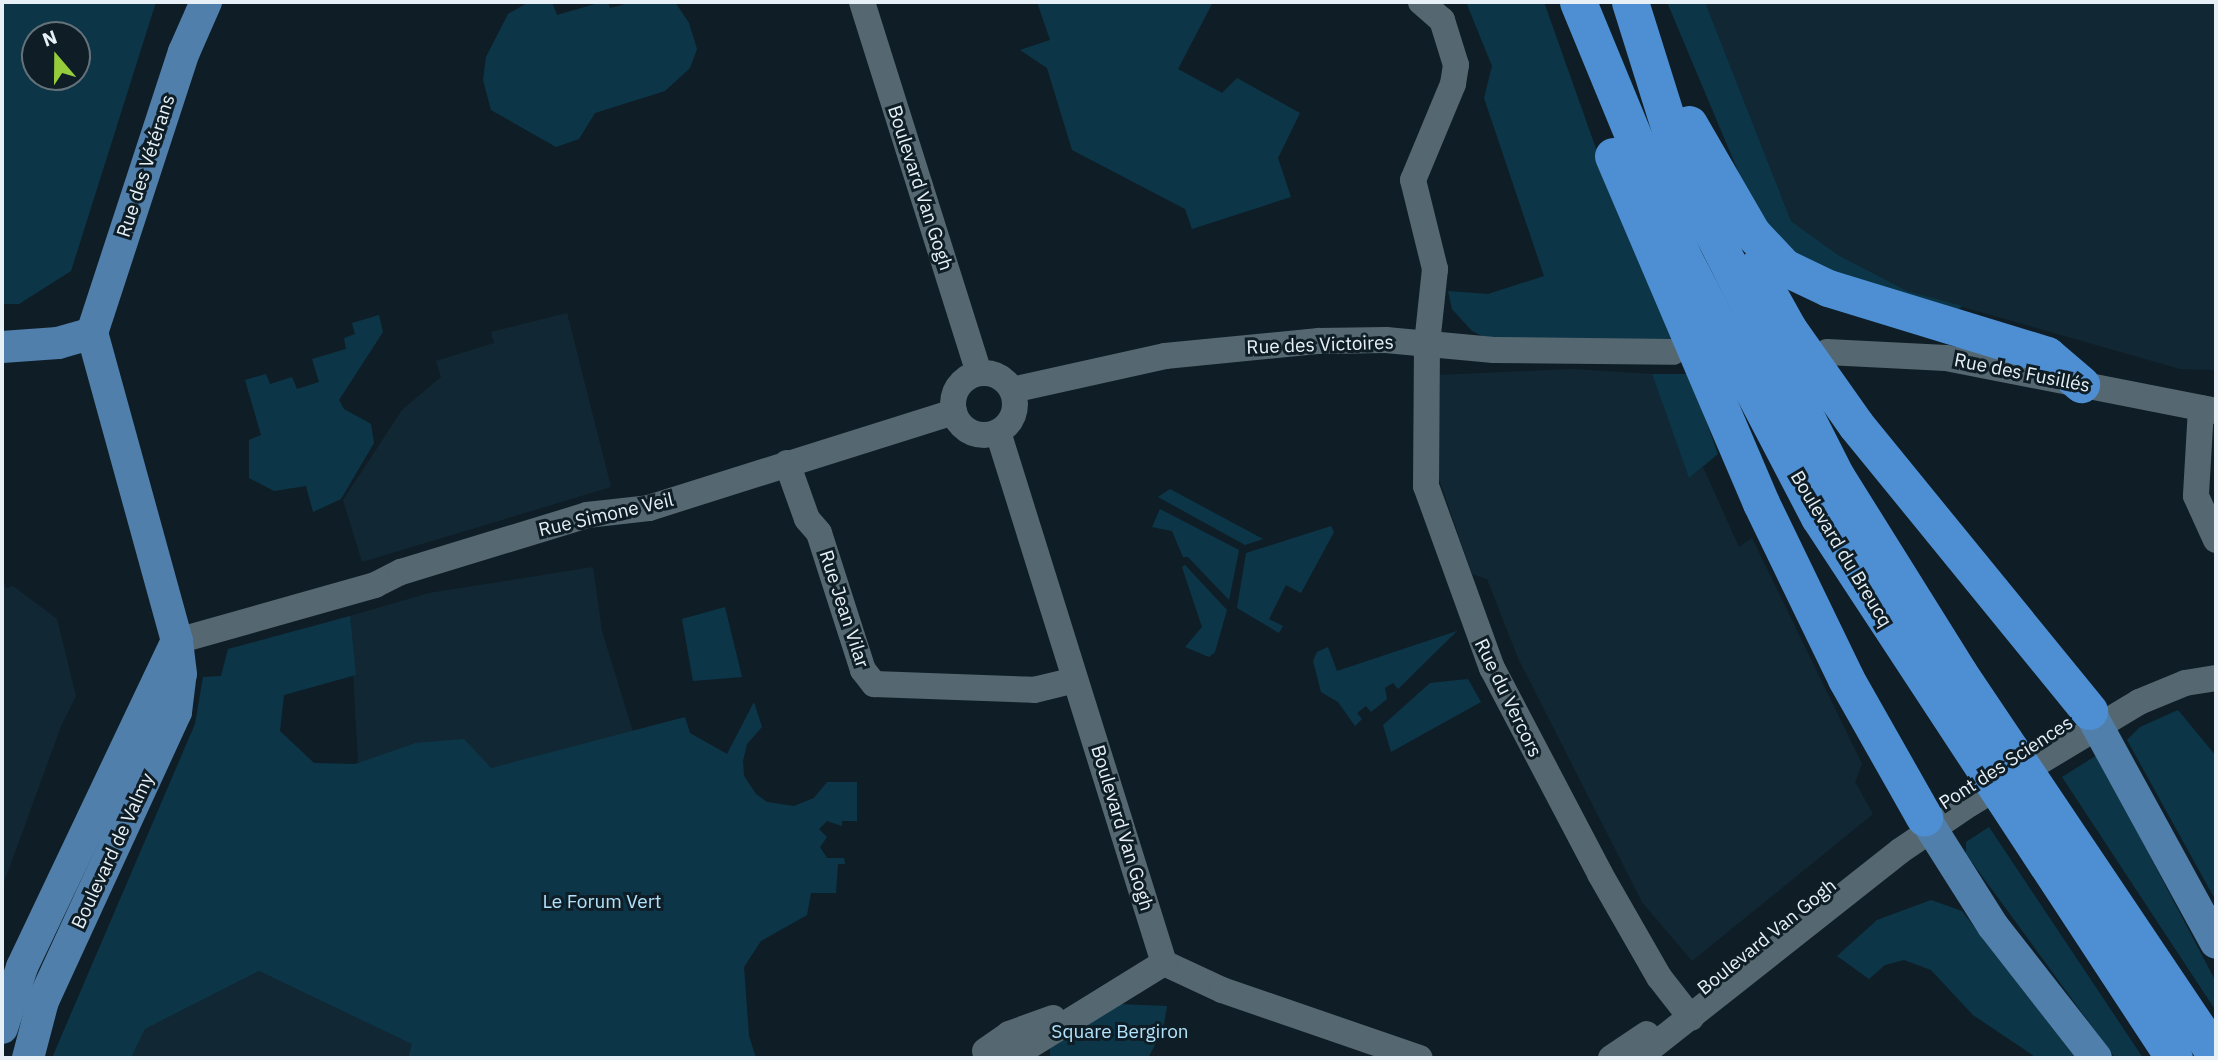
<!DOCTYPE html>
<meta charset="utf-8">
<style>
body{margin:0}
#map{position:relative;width:2218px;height:1060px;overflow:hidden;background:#0f1e26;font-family:"IBM Plex Sans",sans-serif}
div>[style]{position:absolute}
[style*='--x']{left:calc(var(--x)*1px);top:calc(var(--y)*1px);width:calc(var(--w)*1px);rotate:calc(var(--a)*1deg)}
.built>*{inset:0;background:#112834}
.green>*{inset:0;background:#0c3648}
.minor>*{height:26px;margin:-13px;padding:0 13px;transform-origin:13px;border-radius:13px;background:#556770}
.minor>.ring{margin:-13px;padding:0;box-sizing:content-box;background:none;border:26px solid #556770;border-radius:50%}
.major>*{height:32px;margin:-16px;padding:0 16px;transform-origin:16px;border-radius:16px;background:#517fab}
.highway>*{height:37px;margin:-18.5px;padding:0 18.5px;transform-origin:18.5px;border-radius:18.5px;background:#4e8fd3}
span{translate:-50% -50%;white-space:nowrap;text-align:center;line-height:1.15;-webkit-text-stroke:6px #0f1e26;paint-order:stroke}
.street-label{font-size:19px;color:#e6f0f6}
.park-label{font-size:19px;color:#b2e2fb}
.frame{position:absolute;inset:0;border:4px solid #e6f0f6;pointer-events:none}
.north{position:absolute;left:21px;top:21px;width:70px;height:70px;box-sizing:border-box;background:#0f1e26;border:2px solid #657279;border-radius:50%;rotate:340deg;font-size:19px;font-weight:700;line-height:28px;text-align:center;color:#e6f0f6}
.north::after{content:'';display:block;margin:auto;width:24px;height:32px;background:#95cc3b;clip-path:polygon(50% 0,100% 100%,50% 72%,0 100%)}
</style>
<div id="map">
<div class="built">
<div style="clip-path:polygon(1705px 2px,2216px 2px,2216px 370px,2180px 369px,1907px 291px,1838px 255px,1791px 221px)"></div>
<div style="clip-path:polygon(567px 313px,611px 487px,362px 562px,343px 500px,402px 410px,441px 377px,436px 361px,494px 343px,491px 332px)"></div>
<div style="clip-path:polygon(1572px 369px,1652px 374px,1689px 478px,1703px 467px,1739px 547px,1752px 538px,1862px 764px,1855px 782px,1873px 814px,1692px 961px,1642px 902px,1518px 658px,1487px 579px,1472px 574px,1437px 473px,1440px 375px)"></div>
<div style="clip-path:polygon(593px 567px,602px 631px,633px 732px,491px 768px,415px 743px,358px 763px,350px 616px,429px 593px)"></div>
<div style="clip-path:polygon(2px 577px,6px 588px,13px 586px,57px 619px,76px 696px,61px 726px,2px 888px)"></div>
<div style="clip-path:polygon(259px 971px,413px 1044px,408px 1058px,131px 1058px,145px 1029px)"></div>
</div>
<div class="green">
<div style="clip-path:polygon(evenodd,2px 2px,156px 2px,71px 271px,19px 304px,2px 304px,2px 2px,35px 35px,77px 35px,77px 77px,35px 77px,35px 35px)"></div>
<div style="clip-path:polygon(529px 2px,552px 2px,557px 15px,602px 2px,608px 2px,610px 8px,633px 2px,675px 2px,689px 23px,697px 49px,690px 68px,665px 91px,595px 113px,579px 139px,556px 147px,491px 110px,483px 80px,486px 57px,508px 14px)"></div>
<div style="clip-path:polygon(1037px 2px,1213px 2px,1178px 69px,1222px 93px,1237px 78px,1300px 113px,1278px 158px,1291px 197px,1192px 229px,1185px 209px,1072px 150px,1047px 68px,1020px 50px,1050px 40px)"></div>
<div style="clip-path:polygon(1466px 2px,1544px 2px,1622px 222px,1673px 341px,1492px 341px,1472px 331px,1452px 309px,1448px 291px,1488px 294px,1544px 276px,1484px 98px,1492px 66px)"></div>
<div style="clip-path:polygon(1667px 2px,1705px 2px,1791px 221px,1838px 255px,1907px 291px,1962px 306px,1950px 318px,1820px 278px,1762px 228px)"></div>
<div style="clip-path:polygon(379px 315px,383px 332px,339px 400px,344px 409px,371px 424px,374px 443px,341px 499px,313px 512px,306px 486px,274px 491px,249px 478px,249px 440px,261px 435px,245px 380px,266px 374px,270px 384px,292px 377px,297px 389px,319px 382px,312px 359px,346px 349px,344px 338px,355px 334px,352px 323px)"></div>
<div style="clip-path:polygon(1652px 374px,1689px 374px,1718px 454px,1689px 478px)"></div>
<div style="clip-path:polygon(1170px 489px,1263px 539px,1245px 545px,1158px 497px)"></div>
<div style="clip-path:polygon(1160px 509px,1239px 550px,1229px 600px,1188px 557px,1183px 557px,1172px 531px,1152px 527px)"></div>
<div style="clip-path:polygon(1331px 526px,1334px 532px,1301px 593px,1286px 585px,1269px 619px,1283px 626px,1279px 633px,1237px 608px,1246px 553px)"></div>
<div style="clip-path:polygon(1185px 565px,1227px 610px,1215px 652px,1209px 657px,1185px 647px,1202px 627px,1182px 567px)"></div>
<div style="clip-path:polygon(725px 607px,742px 677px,693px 681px,682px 619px)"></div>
<div style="clip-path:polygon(350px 616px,356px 675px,284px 695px,280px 731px,314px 763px,355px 764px,415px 743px,464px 739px,491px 768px,685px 717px,690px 733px,727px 754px,754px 702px,762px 727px,747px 744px,743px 761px,744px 776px,756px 794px,767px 802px,794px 806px,814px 798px,827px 782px,857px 782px,857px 821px,842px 821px,842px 826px,827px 821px,819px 829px,827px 837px,820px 847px,827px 858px,844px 858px,845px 864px,838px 864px,836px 893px,811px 893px,807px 915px,761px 941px,744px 967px,749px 1036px,756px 1058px,408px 1058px,412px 1044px,259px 971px,145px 1029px,131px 1058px,52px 1058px,195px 724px,203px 677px,221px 676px,228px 649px)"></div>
<div style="clip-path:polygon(1457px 631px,1398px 689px,1393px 683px,1385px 688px,1387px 699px,1371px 712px,1366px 706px,1357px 713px,1362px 719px,1355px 726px,1338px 702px,1321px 692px,1313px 661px,1317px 652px,1328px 647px,1337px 671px)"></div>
<div style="clip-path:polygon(1468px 679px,1481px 702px,1391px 752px,1383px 725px,1430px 683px)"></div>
<div style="clip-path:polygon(2178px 710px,2216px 756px,2216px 901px,2127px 740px,2140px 727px)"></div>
<div style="clip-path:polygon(2097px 755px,2216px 982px,2216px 1011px,2062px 777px)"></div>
<div style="clip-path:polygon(1989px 827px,2143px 1058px,2115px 1058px,1966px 854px,1966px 842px)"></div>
<div style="clip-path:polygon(1931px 900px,1962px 911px,2076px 1058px,2037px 1058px,1973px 1015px,1931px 970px,1904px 960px,1885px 965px,1869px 979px,1837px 956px,1877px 920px)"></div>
<div style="clip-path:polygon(1119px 1004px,1167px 1006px,1163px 1030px,1148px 1058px,1050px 1058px,1050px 1048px)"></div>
</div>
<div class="minor">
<div style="--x:862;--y:2;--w:389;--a:72.5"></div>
<div style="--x:1421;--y:2;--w:28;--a:41"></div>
<div style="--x:1442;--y:20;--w:47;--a:72.7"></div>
<div style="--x:1456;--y:65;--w:19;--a:99"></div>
<div style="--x:1453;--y:84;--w:104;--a:112.6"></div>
<div style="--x:1413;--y:180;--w:92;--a:76.1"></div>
<div style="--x:1435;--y:269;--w:75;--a:96.1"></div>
<div style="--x:1427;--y:344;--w:142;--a:90.4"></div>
<div style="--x:1426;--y:486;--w:194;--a:70.1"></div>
<div style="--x:1492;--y:668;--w:233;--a:62.3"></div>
<div style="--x:1600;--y:874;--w:119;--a:60.2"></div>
<div style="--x:1659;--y:977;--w:52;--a:52"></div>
<div style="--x:1827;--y:352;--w:119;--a:2.9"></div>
<div style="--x:1946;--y:358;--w:275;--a:11.1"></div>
<div class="ring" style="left:953px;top:373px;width:36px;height:36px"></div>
<div style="--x:1012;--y:390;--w:157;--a:-12.5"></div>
<div style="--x:1165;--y:356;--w:155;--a:-5.6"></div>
<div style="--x:1319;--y:341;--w:67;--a:-0.9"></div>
<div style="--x:1386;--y:340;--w:108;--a:5.3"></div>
<div style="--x:1494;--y:350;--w:179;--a:0.6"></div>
<div style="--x:2201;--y:408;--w:88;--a:93.3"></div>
<div style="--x:2196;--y:496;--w:48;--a:65.6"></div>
<div style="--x:998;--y:432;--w:556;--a:72.64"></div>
<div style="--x:1164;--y:963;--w:64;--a:25"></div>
<div style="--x:1222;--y:990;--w:209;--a:19"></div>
<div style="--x:787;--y:463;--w:59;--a:70.3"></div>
<div style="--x:807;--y:519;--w:18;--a:49"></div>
<div style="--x:819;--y:533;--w:144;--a:72.2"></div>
<div style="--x:863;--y:670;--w:18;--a:52"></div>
<div style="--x:874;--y:684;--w:160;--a:2.1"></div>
<div style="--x:1034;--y:690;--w:42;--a:-13.7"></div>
<div style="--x:177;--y:641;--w:206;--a:-15.8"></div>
<div style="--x:375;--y:585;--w:29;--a:-27"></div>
<div style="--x:401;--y:572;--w:195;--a:-17"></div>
<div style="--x:587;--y:515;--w:62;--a:-6.4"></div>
<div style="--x:649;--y:508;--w:320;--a:-17.5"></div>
<div style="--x:985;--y:1051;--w:29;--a:-35"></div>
<div style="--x:1009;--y:1034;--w:47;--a:-20"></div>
<div style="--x:1010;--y:1058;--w:181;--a:-31.7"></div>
<div style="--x:1611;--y:1058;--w:43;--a:-33.7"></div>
<div style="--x:1638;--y:1058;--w:334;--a:-38.3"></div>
<div style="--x:1900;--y:851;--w:86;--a:-34.1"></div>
<div style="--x:1971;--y:803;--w:196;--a:-31"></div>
<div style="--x:2139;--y:702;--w:50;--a:-22.4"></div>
<div style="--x:2185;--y:683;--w:31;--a:-9"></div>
</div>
<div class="major">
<div style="--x:2;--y:347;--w:56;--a:-4.1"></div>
<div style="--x:58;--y:343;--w:35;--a:-16"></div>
<div style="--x:2089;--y:711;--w:264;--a:61.3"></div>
<div style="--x:1924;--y:817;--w:129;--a:57.7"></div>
<div style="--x:1993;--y:926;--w:167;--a:52"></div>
<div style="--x:2;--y:1028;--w:64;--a:-71.8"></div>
<div style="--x:22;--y:967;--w:361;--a:-64.6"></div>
<div style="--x:28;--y:1058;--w:59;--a:-75.3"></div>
<div style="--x:43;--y:1001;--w:318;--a:-65.3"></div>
<div style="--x:176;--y:712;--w:38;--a:-83"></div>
<div style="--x:181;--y:674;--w:33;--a:-97"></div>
<div style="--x:177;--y:641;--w:320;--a:-105.4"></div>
<div style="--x:92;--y:333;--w:296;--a:-71.9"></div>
<div style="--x:184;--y:52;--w:55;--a:-66.3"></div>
</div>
<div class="highway">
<div style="--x:1578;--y:2;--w:278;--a:67.6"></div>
<div style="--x:1684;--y:259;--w:291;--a:62.4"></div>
<div style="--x:1819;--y:517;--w:647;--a:56.73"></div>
<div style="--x:1630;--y:2;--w:140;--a:72.6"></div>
<div style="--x:1672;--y:136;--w:93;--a:67.9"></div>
<div style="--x:1707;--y:222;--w:285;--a:63.1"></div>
<div style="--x:1836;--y:476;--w:232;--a:58"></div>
<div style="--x:1959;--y:673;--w:461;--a:56.1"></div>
<div style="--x:1689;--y:124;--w:126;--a:60"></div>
<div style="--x:1752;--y:233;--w:47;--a:46.7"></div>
<div style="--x:1784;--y:267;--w:49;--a:25.5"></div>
<div style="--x:1828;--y:288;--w:229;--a:17"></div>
<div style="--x:2047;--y:355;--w:45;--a:40.5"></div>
<div style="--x:1613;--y:156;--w:377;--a:66.9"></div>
<div style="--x:1761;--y:503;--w:195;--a:64.2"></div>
<div style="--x:1846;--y:679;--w:159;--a:60.5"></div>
<div style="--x:1755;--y:269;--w:70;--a:60.9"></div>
<div style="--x:1789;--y:330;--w:116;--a:54.8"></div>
<div style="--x:1856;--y:425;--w:369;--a:50.8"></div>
</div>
<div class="street-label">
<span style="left:146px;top:166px;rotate:-72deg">Rue des Vétérans</span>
<span style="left:920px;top:188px;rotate:72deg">Boulevard Van Gogh</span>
<span style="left:1320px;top:345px;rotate:-2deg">Rue des Victoires</span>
<span style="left:2022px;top:373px;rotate:11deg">Rue des Fusillés</span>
<span style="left:606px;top:515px;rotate:-13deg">Rue Simone Veil</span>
<span style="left:1841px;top:549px;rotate:59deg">Boulevard du Breucq</span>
<span style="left:844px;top:609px;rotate:72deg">Rue Jean Vilar</span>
<span style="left:1508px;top:698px;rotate:64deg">Rue du Vercors</span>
<span style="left:2006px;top:763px;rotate:-33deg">Pont des Sciences</span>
<span style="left:1122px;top:828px;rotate:73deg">Boulevard Van Gogh</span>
<span style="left:113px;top:851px;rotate:-65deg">Boulevard de Valmy</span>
<span style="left:1767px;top:937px;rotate:-39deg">Boulevard Van Gogh</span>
</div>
<div class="park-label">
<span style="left:602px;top:902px">Le Forum Vert</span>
<span style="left:1120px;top:1032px">Square Bergiron</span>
</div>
<div class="frame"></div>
<div class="north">N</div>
</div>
